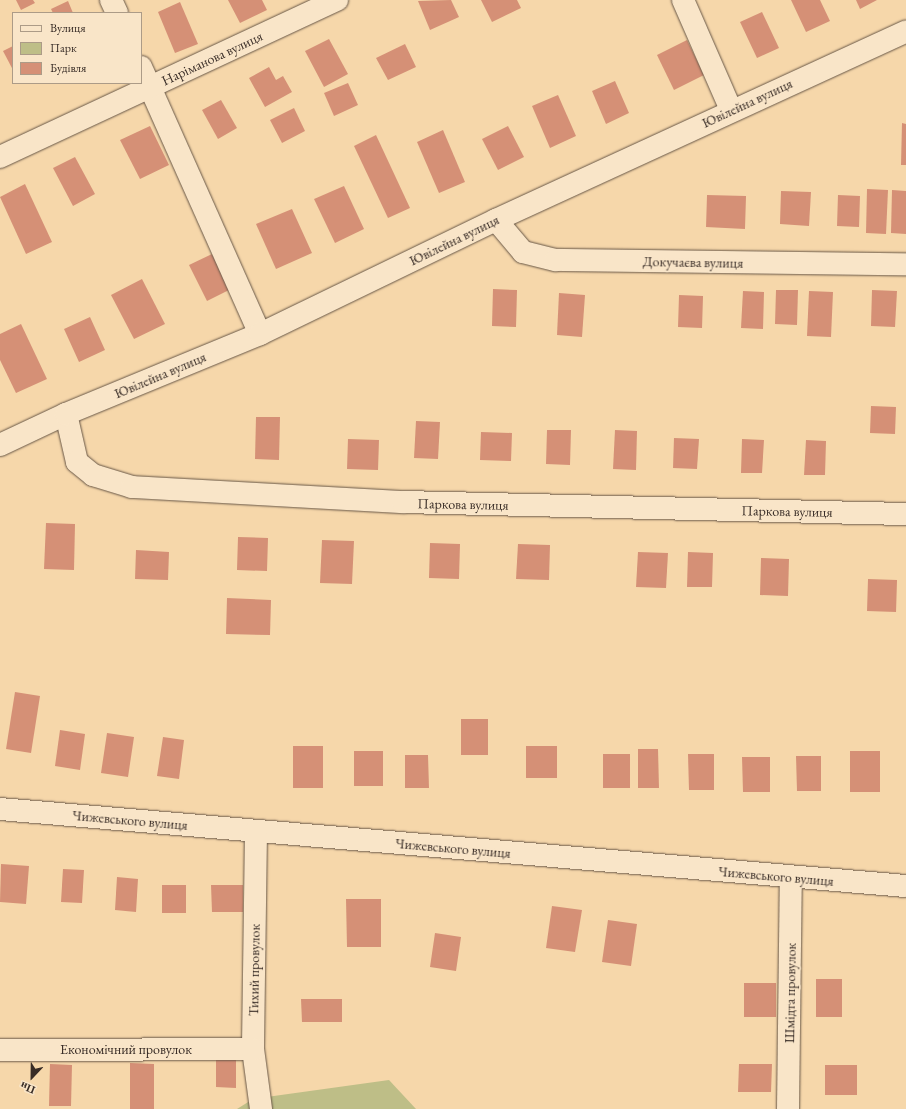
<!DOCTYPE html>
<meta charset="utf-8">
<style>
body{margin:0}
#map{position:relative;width:906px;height:1109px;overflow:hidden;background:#f6d7aa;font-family:"EB Garamond",serif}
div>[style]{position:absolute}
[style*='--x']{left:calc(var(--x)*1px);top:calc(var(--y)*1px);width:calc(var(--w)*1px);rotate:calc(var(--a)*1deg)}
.green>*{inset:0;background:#bebe87}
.building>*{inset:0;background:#d59076}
.roads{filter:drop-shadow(0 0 1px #685747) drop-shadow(0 0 1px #685747)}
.minor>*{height:22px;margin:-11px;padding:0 11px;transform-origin:11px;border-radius:11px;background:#f9e5c8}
span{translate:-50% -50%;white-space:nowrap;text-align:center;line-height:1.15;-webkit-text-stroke:3px #f9e5c8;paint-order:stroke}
.street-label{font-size:14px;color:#382c26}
.legend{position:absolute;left:12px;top:12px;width:130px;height:72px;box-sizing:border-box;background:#f9e5c8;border:1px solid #ac9b87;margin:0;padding:5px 7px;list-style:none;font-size:12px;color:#382c26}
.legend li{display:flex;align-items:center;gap:8px;height:20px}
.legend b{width:20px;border:1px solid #ac9b87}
.north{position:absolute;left:12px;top:1057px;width:40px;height:40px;-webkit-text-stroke:3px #f9e5c8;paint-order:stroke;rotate:202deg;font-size:11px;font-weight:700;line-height:16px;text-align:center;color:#382c26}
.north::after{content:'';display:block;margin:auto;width:14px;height:18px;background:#382c26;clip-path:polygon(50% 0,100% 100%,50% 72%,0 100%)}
</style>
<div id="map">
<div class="green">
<div style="clip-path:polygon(389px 1080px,416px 1109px,237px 1109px,253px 1099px)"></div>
</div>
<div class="building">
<div style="clip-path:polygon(16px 0,33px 0,35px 3px,21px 10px)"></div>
<div style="clip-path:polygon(228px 0,262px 0,267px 10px,240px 23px)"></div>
<div style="clip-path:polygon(451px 0,459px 17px,430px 30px,418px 1px)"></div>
<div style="clip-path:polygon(481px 0,517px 0,521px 8px,492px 22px)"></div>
<div style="clip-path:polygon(791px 0,820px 0,830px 21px,806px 32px)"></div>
<div style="clip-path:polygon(856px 0,877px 0,860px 9px)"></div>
<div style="clip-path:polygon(68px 1px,73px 13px,53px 13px,51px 9px)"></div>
<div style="clip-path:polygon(180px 2px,198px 44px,175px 53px,158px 12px)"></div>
<div style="clip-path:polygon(762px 12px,779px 48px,757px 58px,740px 22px)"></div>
<div style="clip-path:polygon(329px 39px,348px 74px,324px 87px,305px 51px)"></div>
<div style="clip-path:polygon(687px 40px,704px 75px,674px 90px,657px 55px)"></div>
<div style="clip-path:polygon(405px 44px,416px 67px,388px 80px,376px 58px)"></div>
<div style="clip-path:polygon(13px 46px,13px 70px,3px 51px)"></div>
<div style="clip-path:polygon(269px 67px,276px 80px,283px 76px,292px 92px,265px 107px,249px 78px)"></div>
<div style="clip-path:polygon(615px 81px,629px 113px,606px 124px,592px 91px)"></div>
<div style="clip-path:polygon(348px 83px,358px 105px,334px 116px,324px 93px)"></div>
<div style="clip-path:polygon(558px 95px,576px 136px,550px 148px,532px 106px)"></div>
<div style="clip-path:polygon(221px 100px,237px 128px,218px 139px,202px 110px)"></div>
<div style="clip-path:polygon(294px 108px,305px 131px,282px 143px,270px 120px)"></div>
<div style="clip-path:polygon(902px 123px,906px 124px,906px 165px,901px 165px)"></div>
<div style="clip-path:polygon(150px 126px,169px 165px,140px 179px,120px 140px)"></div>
<div style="clip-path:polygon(508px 126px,524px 157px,498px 170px,482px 139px)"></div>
<div style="clip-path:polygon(443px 130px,465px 182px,439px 193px,417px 142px)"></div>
<div style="clip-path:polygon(376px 135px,410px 208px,388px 218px,354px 146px)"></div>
<div style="clip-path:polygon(75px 157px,95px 194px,73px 206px,53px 168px)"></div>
<div style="clip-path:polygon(25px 184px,52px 242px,26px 254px,0 197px)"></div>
<div style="clip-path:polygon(344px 186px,364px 229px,335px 243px,314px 199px)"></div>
<div style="clip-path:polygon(867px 189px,888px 190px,886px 234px,866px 233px)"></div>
<div style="clip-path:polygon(892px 190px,906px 191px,906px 234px,891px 233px)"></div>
<div style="clip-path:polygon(781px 191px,811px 192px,809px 226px,780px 224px)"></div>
<div style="clip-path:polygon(707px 195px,746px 196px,745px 229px,706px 227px)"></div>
<div style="clip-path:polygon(838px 195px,860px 196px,859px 227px,837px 226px)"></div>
<div style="clip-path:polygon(292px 209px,312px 253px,276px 269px,256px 224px)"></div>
<div style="clip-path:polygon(212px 254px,229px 290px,207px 301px,189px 265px)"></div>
<div style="clip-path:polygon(142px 279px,165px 324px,134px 339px,111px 295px)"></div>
<div style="clip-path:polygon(493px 289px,517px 290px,516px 327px,492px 326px)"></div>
<div style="clip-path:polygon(776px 290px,798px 290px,797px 325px,775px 324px)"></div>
<div style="clip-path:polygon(872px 290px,897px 291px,895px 327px,871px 326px)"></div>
<div style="clip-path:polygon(743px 291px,764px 292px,763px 329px,741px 328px)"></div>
<div style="clip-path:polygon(809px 291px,833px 292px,831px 337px,807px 336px)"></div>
<div style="clip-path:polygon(559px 293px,585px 295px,582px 337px,557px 335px)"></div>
<div style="clip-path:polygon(679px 295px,703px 296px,702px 328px,678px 327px)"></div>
<div style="clip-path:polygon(90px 317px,105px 350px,79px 362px,64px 329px)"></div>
<div style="clip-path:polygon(21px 324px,47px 379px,16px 393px,0 360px,0 334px)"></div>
<div style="clip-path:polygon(871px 406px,896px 407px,895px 434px,870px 433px)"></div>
<div style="clip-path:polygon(256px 417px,280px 417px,279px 460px,255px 459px)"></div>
<div style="clip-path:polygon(416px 421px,440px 422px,438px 459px,414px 458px)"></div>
<div style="clip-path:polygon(547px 430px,571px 430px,570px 465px,546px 464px)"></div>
<div style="clip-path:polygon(615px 430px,637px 431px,636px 470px,613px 469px)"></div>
<div style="clip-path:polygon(481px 432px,512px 433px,511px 461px,480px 460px)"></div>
<div style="clip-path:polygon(674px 438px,699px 439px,697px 469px,673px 468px)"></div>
<div style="clip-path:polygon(348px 439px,379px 440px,378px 470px,347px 469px)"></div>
<div style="clip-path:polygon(742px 439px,764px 440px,762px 473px,741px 473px)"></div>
<div style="clip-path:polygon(806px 440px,826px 441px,825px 475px,804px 475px)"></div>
<div style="clip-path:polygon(46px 523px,75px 524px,74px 570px,44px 569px)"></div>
<div style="clip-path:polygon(238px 537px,268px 538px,267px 571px,237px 570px)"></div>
<div style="clip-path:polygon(322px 540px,354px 541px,352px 584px,320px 583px)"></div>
<div style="clip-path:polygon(430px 543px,460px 544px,459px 579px,429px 578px)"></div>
<div style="clip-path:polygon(518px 544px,550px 545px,549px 580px,516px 579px)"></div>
<div style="clip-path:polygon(136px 550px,169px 552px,168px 580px,135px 579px)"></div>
<div style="clip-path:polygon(638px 552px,668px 553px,666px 588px,636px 587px)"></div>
<div style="clip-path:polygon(688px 552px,713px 553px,712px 587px,687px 587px)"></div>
<div style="clip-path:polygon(761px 558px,789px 559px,788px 596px,760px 595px)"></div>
<div style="clip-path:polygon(868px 579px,897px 580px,896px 612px,867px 611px)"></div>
<div style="clip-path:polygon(227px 598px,271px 600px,270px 635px,226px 634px)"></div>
<div style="clip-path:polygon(15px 692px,40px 696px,31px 753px,6px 749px)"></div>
<div style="clip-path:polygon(461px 719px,488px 719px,488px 755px,461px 755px)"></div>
<div style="clip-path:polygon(60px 730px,85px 734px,80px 770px,55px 766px)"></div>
<div style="clip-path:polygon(107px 733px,134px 737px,128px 777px,101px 773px)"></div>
<div style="clip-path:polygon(163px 737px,184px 740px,179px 779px,157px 776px)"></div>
<div style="clip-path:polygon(293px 746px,323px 746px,323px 788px,293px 788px)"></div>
<div style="clip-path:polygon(526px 746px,557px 746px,557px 778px,526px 778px)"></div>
<div style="clip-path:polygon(638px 749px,658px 749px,659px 788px,638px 788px)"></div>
<div style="clip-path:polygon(354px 751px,383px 751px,383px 786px,354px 786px)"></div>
<div style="clip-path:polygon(850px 751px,880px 751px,880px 792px,850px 792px)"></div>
<div style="clip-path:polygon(603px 754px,630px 754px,630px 788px,603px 788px)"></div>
<div style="clip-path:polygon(688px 754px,714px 754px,714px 790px,689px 790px)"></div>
<div style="clip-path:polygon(405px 755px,428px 755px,429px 788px,405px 788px)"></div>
<div style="clip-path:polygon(796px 756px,821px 756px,821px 791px,797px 791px)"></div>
<div style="clip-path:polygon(742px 757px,770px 757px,770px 792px,743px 792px)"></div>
<div style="clip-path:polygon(1px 864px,29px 866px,26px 904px,0 902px)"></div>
<div style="clip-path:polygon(63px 869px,84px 870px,82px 903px,61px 902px)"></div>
<div style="clip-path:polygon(117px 877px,138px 879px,136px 912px,115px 910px)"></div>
<div style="clip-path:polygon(162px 885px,186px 885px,186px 913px,162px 913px)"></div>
<div style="clip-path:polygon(211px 885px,243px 885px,243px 912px,212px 912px)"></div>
<div style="clip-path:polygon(346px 899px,381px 899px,381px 947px,347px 947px)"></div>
<div style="clip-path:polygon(552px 906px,582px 910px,575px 952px,546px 948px)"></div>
<div style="clip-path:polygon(608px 920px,637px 924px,631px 966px,602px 962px)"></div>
<div style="clip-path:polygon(435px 933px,461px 937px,456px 971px,430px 967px)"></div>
<div style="clip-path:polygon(816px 979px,842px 979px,842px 1017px,816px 1017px)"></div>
<div style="clip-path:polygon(744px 983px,776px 983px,776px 1017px,744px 1017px)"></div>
<div style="clip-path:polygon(301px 999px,342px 999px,342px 1022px,302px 1022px)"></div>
<div style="clip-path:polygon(216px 1056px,236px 1057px,236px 1088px,216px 1087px)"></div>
<div style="clip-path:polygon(130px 1063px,154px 1064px,154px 1109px,130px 1109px)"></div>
<div style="clip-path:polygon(50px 1064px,72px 1065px,71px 1106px,49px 1106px)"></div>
<div style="clip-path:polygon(739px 1064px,772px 1064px,771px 1092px,738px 1092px)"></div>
<div style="clip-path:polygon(825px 1065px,857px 1065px,857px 1095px,825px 1095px)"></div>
</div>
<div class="roads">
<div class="minor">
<div style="--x:111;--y:0;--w:14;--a:65"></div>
<div style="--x:683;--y:0;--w:120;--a:66.4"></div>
<div style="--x:141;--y:67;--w:292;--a:66"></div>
<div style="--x:0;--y:157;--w:372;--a:-25"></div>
<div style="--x:496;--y:220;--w:42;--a:49.8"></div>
<div style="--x:523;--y:252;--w:34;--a:14"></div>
<div style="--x:556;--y:260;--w:350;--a:0.7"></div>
<div style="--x:66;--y:414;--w:49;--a:77.1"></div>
<div style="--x:77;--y:462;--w:21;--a:39"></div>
<div style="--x:93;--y:475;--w:41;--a:17.1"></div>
<div style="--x:132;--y:487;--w:271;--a:3.2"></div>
<div style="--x:403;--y:502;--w:503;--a:1.37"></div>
<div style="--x:0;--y:445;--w:73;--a:-25.2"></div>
<div style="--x:66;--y:414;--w:210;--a:-22.4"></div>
<div style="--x:260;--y:334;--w:262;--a:-25.8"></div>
<div style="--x:496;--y:220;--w:451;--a:-24.7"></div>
<div style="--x:0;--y:809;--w:909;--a:4.86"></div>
<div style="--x:256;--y:831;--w:218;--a:90.8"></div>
<div style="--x:253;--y:1049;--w:61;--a:82.4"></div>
<div style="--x:0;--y:1050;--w:253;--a:-0.2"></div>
<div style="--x:788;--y:1109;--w:231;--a:-89.3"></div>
</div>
</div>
<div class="street-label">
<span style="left:212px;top:58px;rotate:-25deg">Наріманова вулиця</span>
<span style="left:747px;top:103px;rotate:-25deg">Ювілейна вулиця</span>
<span style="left:454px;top:240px;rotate:-26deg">Ювілейна вулиця</span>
<span style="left:693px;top:262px;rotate:1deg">Докучаєва вулиця</span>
<span style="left:160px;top:375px;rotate:-23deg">Ювілейна вулиця</span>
<span style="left:463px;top:504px;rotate:1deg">Паркова вулиця</span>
<span style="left:787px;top:511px;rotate:1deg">Паркова вулиця</span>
<span style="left:130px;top:820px;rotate:5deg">Чижевського вулиця</span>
<span style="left:453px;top:848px;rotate:5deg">Чижевського вулиця</span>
<span style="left:776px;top:876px;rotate:5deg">Чижевського вулиця</span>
<span style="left:254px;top:970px;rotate:-89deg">Тихий провулок</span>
<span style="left:790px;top:993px;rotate:-89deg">Шмідта провулок</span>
<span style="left:126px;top:1049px">Економічний провулок</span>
</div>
<ul class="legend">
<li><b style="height:5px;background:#f9e5c8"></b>Вулиця</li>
<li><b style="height:11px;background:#bebe87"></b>Парк</li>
<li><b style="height:11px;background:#d59076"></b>Будівля</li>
</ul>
<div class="north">Пн</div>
</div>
